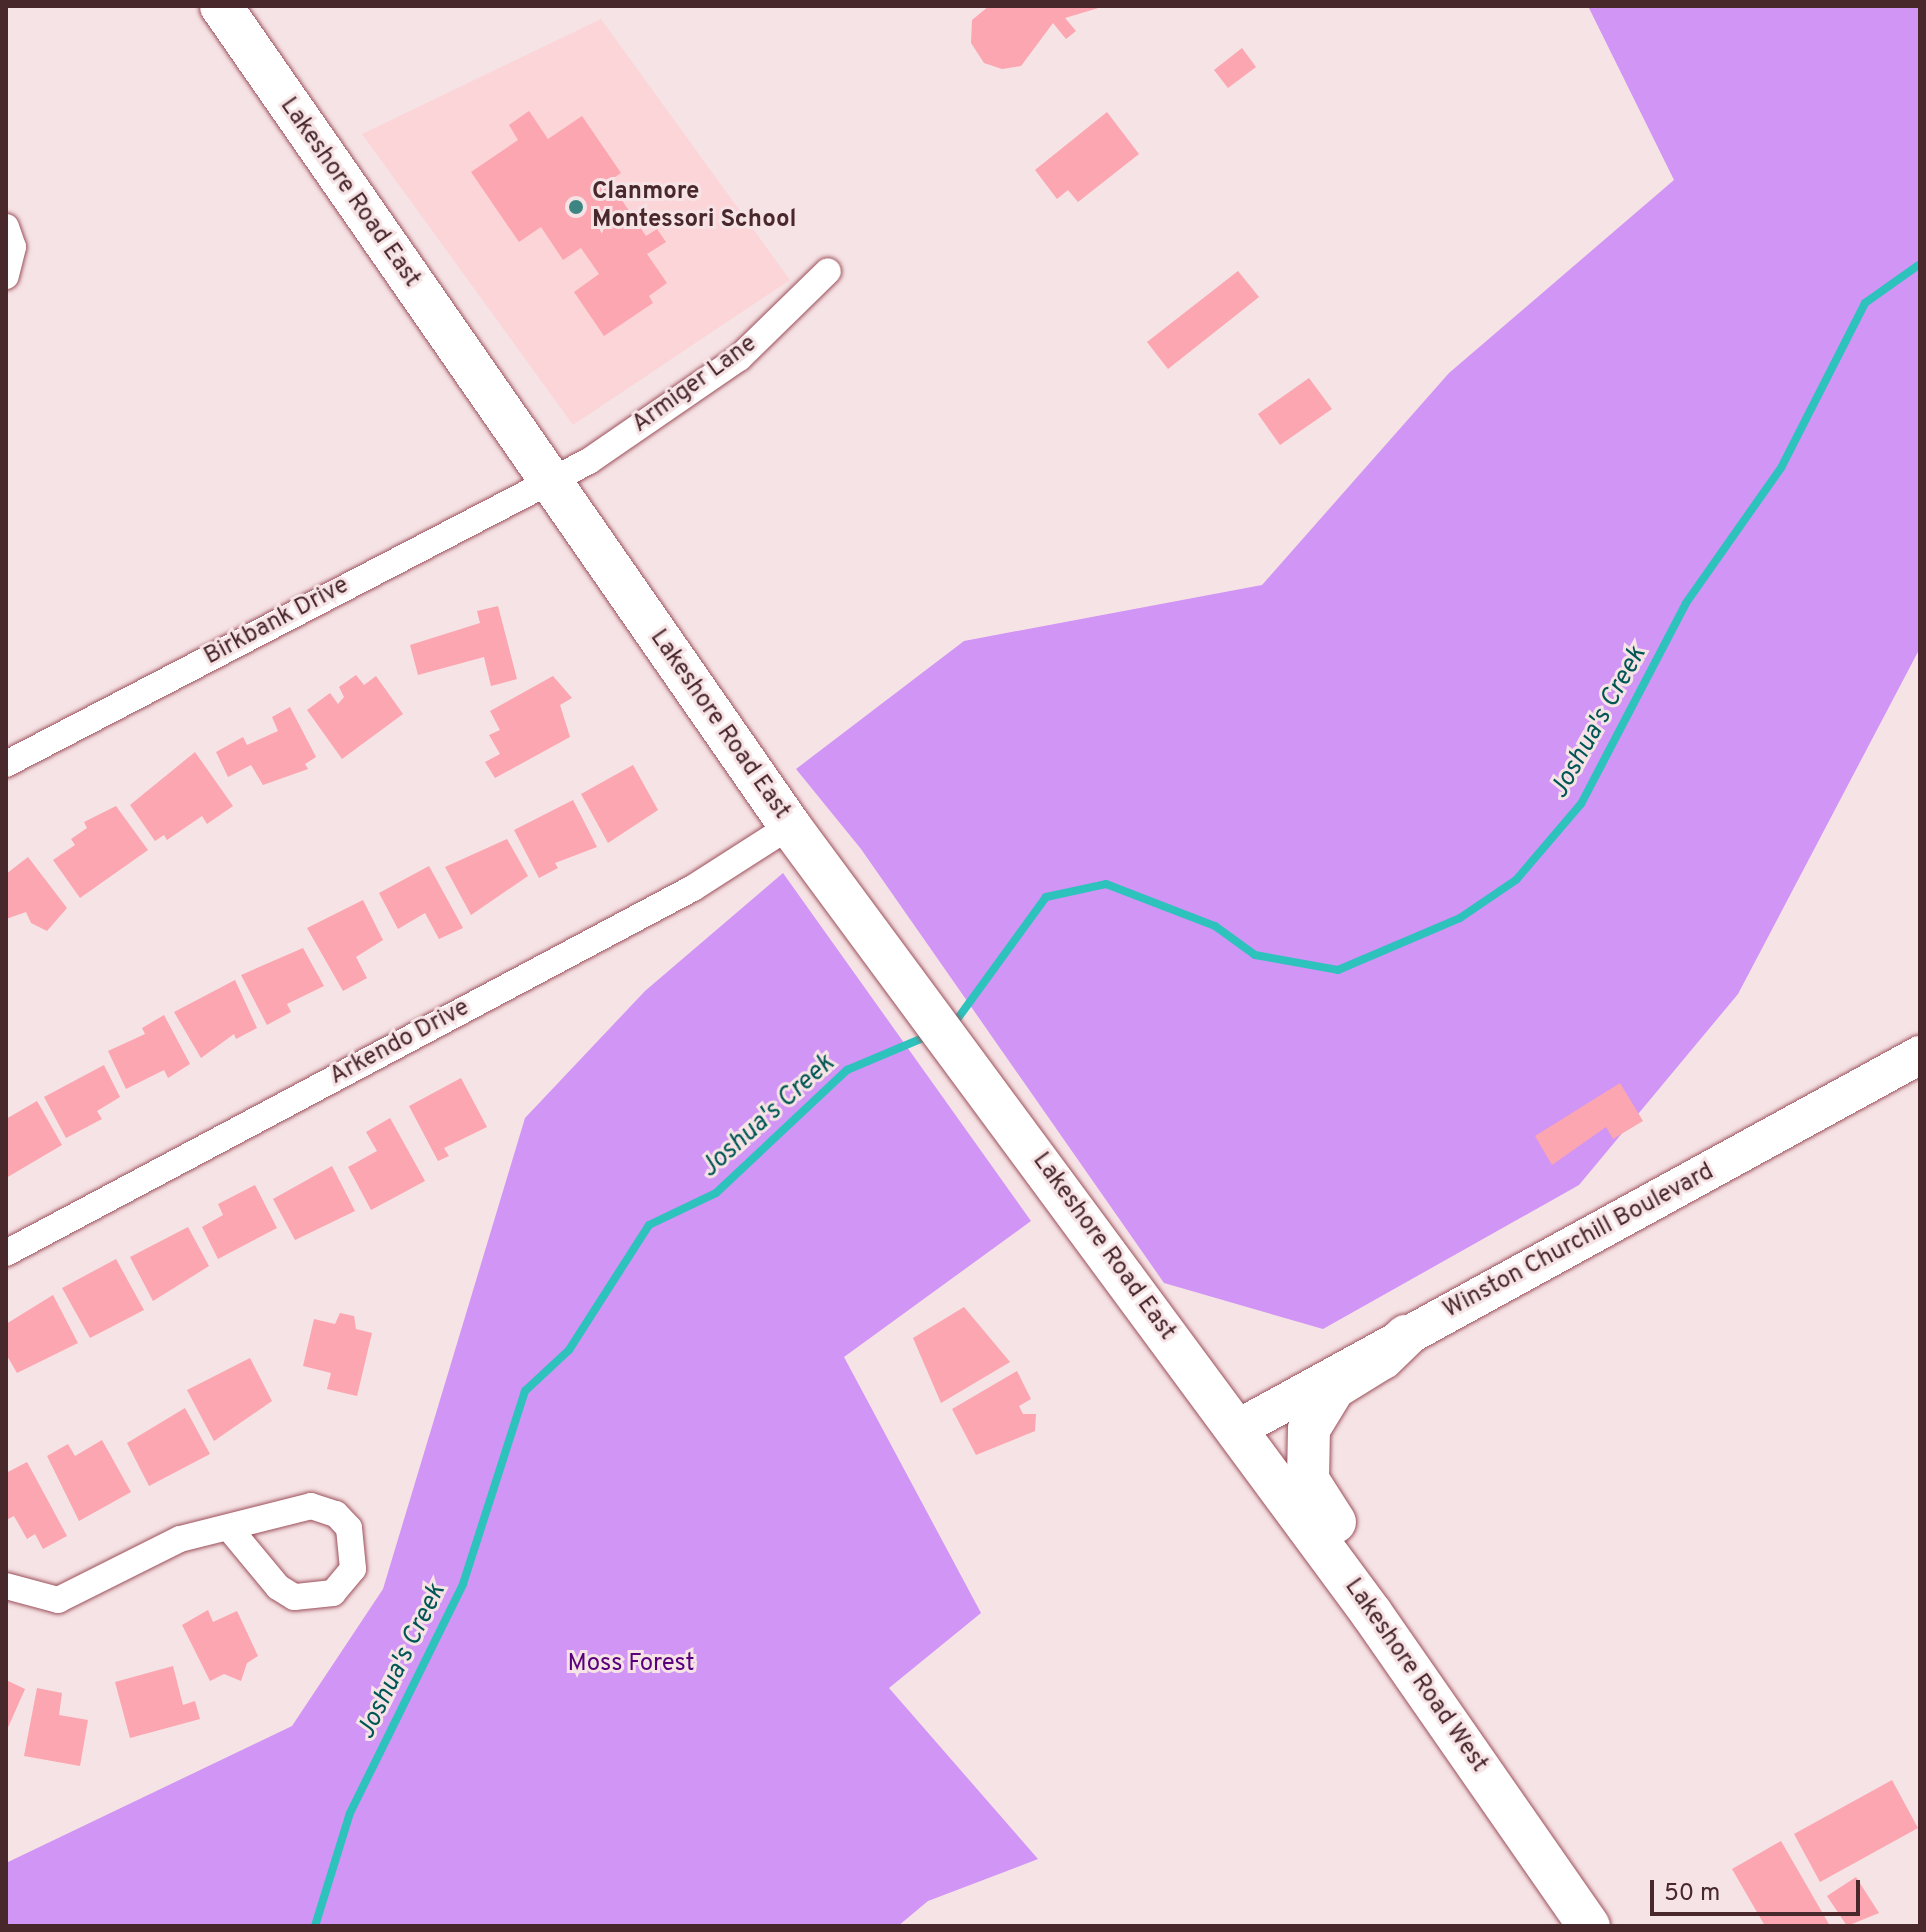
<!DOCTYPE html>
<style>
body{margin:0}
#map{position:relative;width:1926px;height:1932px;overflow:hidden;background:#f6e3e5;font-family:Overpass,sans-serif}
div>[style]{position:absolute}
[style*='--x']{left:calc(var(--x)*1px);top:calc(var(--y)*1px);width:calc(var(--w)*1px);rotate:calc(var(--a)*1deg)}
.built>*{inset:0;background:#fcd5d8}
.forest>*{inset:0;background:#d095f5}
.stream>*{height:8px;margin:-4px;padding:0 4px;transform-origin:4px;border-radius:4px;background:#2ec2bd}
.building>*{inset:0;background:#fba6b0}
.roads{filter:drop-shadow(0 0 2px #9c505b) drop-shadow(0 0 2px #9c505b)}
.minor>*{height:26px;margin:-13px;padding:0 13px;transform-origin:13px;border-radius:13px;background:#fff}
.secondary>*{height:38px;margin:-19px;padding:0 19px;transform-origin:19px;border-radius:19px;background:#fff}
.primary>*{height:42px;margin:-21px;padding:0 21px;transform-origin:21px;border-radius:21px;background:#fff}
.dots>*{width:22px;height:22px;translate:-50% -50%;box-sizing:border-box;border:4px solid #f6e3e5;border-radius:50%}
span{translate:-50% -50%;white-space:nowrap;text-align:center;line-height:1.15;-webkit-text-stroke:6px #f6e3e5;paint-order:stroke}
.street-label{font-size:24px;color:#49282c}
.poi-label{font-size:24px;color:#49282c;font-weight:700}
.left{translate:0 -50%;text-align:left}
.park-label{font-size:24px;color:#59017c}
.water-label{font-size:26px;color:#005654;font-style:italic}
.frame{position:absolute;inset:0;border:8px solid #49282c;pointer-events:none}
.scale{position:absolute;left:1650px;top:1880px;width:210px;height:36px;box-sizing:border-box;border:4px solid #49282c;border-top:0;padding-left:10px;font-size:24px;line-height:28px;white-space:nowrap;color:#49282c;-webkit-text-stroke:6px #f6e3e5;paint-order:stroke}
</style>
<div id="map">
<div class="built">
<div style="clip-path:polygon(601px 19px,790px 280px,573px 425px,362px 134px)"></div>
</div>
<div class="forest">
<div style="clip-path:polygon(1588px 6px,1920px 6px,1920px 648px,1738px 994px,1579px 1185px,1323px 1329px,1164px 1283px,861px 849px,796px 769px,964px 641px,1262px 585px,1449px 373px,1674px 180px)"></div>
<div style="clip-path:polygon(783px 873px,1031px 1221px,844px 1357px,981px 1613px,889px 1688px,1038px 1859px,928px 1901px,898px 1926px,6px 1926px,6px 1863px,292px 1726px,383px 1589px,525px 1118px,645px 991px)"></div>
</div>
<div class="stream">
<div style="--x:953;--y:1025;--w:158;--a:-54"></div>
<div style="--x:1046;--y:897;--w:61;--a:-12.2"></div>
<div style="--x:1106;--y:884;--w:117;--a:21.1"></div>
<div style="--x:1215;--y:926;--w:49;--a:35.9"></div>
<div style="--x:1255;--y:955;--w:84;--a:10.2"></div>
<div style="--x:1338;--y:970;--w:133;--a:-23.1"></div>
<div style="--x:1460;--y:918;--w:68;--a:-34.2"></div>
<div style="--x:1516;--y:880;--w:100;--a:-49.5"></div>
<div style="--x:1581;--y:804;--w:227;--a:-62.4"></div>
<div style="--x:1686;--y:603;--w:165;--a:-54.9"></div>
<div style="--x:1781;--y:468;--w:185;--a:-63"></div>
<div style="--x:1865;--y:303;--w:67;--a:-35.3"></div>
<div style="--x:315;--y:1926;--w:118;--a:-72.8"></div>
<div style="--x:350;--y:1813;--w:255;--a:-63.7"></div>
<div style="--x:463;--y:1584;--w:203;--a:-72.2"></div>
<div style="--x:525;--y:1391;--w:60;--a:-43"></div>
<div style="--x:569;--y:1350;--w:148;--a:-57.4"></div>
<div style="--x:649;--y:1225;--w:74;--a:-25.5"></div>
<div style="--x:716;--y:1193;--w:180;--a:-43.2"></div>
<div style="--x:847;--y:1070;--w:90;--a:-22.9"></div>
</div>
<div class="building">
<div style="clip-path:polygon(989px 6px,1105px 6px,1065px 18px,1076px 31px,1066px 39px,1053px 23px,1021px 66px,1002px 69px,984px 63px,971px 43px,972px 20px)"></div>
<div style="clip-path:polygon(1242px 48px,1256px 67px,1228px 88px,1214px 70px)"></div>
<div style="clip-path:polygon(529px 111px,548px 139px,582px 116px,621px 173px,609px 181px,646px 236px,657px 229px,666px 242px,647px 254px,667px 283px,649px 296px,653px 303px,604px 336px,574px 292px,599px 274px,581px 248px,563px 260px,541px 227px,519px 242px,471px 172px,518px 140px,509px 125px)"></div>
<div style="clip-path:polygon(1107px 112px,1139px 154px,1078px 202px,1068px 190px,1057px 199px,1035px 170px)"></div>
<div style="clip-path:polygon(1238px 271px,1259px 297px,1168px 369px,1147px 342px)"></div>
<div style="clip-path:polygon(1309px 378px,1332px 409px,1280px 445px,1258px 414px)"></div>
<div style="clip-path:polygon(498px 606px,517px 679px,491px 686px,484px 657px,418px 675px,410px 645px,480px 623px,477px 611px)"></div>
<div style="clip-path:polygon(356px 675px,364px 685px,376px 676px,403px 714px,342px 759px,307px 710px,330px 693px,338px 704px,344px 697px,339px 687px)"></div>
<div style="clip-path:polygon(553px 676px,572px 698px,560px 705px,570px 737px,495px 778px,485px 762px,500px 754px,489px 735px,500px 730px,490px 711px)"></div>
<div style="clip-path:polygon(290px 707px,316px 757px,305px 764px,308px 769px,263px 785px,251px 765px,228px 777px,216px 752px,243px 737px,247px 745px,278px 731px,272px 717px)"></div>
<div style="clip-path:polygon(195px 752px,233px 806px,207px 824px,202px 816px,167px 840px,164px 835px,155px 841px,130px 805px)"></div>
<div style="clip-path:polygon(633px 765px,658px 810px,608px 843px,581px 794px)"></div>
<div style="clip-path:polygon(573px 800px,597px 847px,555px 863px,558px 868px,539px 878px,514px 830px)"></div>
<div style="clip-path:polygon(116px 806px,148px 850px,80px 898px,53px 860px,75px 845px,71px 839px,87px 828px,84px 822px)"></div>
<div style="clip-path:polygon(507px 839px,528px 876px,471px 915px,445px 867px)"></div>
<div style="clip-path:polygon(28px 857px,67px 908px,47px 931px,31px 923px,26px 912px,6px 919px,6px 874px)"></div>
<div style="clip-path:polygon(429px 866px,463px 928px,439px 939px,425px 913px,398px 929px,379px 893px)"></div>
<div style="clip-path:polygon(363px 900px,383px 940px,356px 957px,367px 978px,343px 991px,307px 928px)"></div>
<div style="clip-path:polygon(303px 948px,324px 986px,287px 1004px,291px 1012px,267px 1025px,241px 975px)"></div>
<div style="clip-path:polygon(235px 980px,257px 1028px,236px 1039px,234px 1034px,201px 1058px,174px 1012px)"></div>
<div style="clip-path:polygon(164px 1015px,190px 1064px,168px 1078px,164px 1070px,126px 1089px,108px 1051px,145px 1034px,142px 1028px)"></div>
<div style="clip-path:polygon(104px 1065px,120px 1097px,97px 1111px,102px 1119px,66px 1138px,44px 1097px)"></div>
<div style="clip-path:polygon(461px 1078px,487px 1127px,444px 1148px,449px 1156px,438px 1161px,409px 1106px)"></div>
<div style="clip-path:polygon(1620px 1083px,1643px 1121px,1613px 1139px,1606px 1127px,1552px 1165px,1535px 1136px)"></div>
<div style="clip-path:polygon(37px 1101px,62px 1145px,6px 1178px,6px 1119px)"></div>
<div style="clip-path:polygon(390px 1118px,425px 1181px,371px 1210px,348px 1167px,377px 1151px,366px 1132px)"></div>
<div style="clip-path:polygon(332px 1166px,355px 1211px,295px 1240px,273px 1199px)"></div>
<div style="clip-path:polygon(255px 1185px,277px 1228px,218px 1259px,202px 1227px,223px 1215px,218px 1204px)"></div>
<div style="clip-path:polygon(188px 1227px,209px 1266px,153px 1301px,130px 1257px)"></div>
<div style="clip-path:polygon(116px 1259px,144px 1310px,90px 1338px,62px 1288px)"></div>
<div style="clip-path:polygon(53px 1295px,78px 1343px,17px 1373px,6px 1354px,6px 1324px)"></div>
<div style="clip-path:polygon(964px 1307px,1010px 1362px,941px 1403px,913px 1338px)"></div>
<div style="clip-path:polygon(340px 1313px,354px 1316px,356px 1329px,372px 1333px,357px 1396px,327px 1389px,331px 1373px,303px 1366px,314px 1319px,335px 1324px)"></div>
<div style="clip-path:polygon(250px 1358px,272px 1401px,214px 1441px,187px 1390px)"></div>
<div style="clip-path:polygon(1017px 1371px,1031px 1399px,1019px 1406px,1023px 1414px,1036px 1414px,1035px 1431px,976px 1455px,952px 1409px)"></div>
<div style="clip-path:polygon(185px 1408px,210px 1454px,149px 1486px,127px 1443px)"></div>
<div style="clip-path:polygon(102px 1440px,131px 1492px,79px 1521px,47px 1456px,68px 1444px,75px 1456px)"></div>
<div style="clip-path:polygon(27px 1462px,67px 1536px,43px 1549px,35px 1534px,27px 1539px,14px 1516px,6px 1520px,6px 1473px)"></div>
<div style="clip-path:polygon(208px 1610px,213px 1622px,237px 1611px,258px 1656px,247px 1663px,241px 1681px,224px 1674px,210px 1681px,182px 1625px)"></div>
<div style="clip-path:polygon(173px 1666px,183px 1705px,195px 1701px,200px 1719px,130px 1738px,115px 1682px)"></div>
<div style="clip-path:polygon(6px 1680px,25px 1689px,6px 1732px)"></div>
<div style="clip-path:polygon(37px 1688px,62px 1693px,59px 1715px,88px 1720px,80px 1766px,24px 1756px)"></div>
<div style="clip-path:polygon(1892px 1780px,1918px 1828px,1820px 1882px,1794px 1834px)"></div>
<div style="clip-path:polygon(1781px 1841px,1811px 1893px,1830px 1926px,1765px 1926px,1732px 1869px)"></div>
<div style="clip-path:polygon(1856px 1877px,1879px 1913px,1847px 1926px,1827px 1896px)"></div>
</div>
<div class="roads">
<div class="minor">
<div style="--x:6;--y:227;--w:21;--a:71"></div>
<div style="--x:13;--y:247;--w:30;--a:104"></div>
<div style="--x:6;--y:764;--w:657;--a:-27.46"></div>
<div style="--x:589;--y:461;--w:182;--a:-34.5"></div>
<div style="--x:739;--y:358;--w:124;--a:-44.3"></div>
<div style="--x:6;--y:1253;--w:778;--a:-27.98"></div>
<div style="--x:693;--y:888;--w:115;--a:-32.6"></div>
<div style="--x:6;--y:1586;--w:54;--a:15.1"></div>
<div style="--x:58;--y:1600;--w:136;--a:-26.6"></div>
<div style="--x:180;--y:1539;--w:135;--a:-14.1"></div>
<div style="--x:311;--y:1506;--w:26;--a:18"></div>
<div style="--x:336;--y:1514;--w:19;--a:47"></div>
<div style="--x:349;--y:1528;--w:41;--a:84.4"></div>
<div style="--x:353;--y:1569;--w:31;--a:130"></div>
<div style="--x:333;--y:1593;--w:39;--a:174"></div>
<div style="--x:294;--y:1597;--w:19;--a:-148"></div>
<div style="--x:278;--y:1587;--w:77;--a:-129.7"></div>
</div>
<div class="secondary">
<div style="--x:1237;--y:1429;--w:779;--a:-28.7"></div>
</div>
<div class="primary">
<div style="--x:221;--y:6;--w:998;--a:55.24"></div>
<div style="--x:790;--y:826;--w:980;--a:53.55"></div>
<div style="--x:1372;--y:1614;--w:380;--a:55.2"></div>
<div style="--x:1335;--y:1522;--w:50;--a:-122.7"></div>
<div style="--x:1308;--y:1480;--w:51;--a:-88.9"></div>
<div style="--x:1309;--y:1429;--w:48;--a:-58.6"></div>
<div style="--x:1334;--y:1388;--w:57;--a:-31.5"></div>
<div style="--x:1383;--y:1358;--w:32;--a:-44"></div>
</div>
</div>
<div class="dots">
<div style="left:576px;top:207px;background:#3d8582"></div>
</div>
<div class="street-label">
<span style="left:349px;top:193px;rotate:55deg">Lakeshore Road East</span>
<span style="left:695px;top:385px;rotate:-36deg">Armiger Lane</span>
<span style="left:277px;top:622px;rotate:-28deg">Birkbank Drive</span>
<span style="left:719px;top:725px;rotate:55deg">Lakeshore Road East</span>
<span style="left:400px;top:1043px;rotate:-28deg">Arkendo Drive</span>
<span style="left:1579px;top:1242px;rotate:-28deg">Winston Churchill Boulevard</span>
<span style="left:1103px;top:1247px;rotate:54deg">Lakeshore Road East</span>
<span style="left:1415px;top:1676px;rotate:55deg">Lakeshore Road West</span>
</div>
<div class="poi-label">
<span class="left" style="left:592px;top:207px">Clanmore<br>Montessori School</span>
</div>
<div class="park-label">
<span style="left:631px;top:1665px">Moss Forest</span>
</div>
<div class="water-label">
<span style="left:1599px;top:723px;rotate:-61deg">Joshua's Creek</span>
<span style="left:768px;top:1117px;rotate:-42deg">Joshua's Creek</span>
<span style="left:402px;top:1662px;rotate:-64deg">Joshua's Creek</span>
</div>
<div class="frame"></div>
<div class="scale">50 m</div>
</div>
